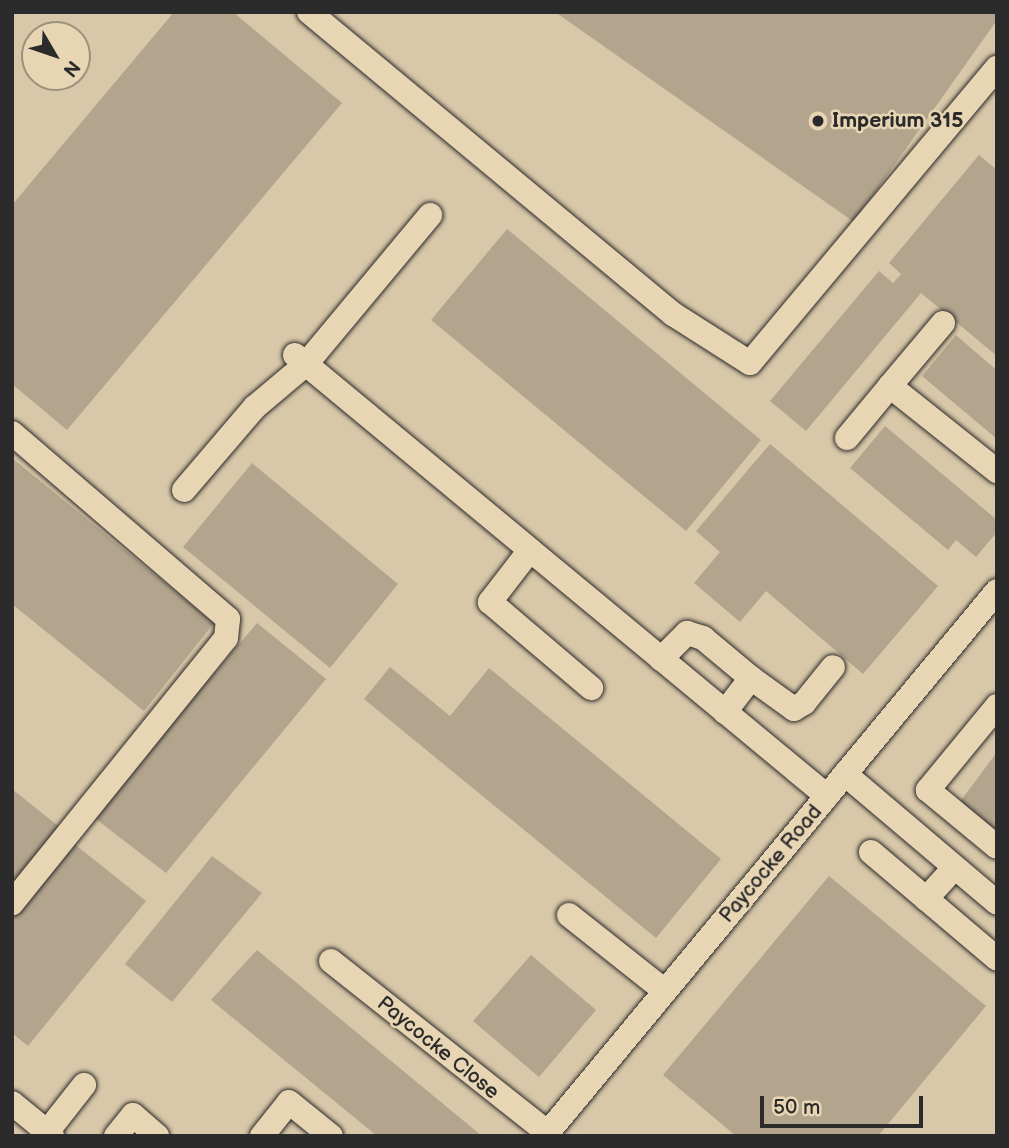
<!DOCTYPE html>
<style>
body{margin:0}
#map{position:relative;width:1009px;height:1148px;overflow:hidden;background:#e8d5b3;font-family:"Balsamiq Sans",sans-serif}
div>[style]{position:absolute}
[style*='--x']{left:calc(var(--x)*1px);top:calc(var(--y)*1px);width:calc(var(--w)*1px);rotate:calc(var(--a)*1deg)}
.built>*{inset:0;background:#d8c7a8}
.building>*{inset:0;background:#b3a58d}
.roads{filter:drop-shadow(0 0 2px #2b2b2b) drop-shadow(0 0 2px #2b2b2b)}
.minor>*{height:24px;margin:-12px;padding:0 12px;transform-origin:12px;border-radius:12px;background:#e8d5b3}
.dots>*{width:19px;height:19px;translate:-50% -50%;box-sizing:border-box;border:4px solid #e8d5b3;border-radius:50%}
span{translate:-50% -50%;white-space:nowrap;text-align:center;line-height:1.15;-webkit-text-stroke:5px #e8d5b3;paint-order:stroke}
.poi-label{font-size:21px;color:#2b2b2b;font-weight:700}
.left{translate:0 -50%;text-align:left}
.street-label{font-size:21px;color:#2b2b2b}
.frame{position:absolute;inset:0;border:14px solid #2b2b2b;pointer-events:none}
.north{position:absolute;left:21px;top:21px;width:70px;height:70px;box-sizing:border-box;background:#e8d5b3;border:2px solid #9c917d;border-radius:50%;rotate:129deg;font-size:19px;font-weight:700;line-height:28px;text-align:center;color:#2b2b2b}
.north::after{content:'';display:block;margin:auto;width:24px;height:32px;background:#2b2b2b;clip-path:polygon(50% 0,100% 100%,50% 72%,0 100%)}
.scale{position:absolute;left:760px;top:1096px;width:163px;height:32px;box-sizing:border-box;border:4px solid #2b2b2b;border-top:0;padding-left:9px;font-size:21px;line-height:24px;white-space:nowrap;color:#2b2b2b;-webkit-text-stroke:5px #e8d5b3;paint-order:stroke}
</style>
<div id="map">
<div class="built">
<div style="clip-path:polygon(evenodd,12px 12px,997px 12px,997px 1136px,12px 1136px,12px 12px,35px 35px,77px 35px,77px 77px,35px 77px,35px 35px)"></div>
</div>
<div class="building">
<div style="clip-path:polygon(174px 12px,233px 12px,342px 103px,67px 430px,12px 384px,12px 205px)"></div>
<div style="clip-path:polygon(555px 12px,997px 12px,997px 20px,854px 222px)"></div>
<div style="clip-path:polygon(979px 155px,997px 170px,997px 356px,921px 293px,806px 431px,770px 401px,879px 271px,893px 283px,901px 274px,889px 263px)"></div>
<div style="clip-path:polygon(507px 229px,761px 440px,686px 531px,431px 320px)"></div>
<div style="clip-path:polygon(956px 335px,994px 368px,997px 365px,997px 439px,922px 376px)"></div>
<div style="clip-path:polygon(885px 426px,997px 520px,997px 532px,976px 557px,956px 540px,948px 550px,850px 468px)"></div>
<div style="clip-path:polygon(770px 444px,938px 586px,863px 674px,766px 591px,740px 622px,694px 583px,720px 552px,696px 531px)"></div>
<div style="clip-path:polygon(12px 458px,214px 623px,144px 711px,12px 604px)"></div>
<div style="clip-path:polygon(252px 463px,398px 584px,330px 668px,183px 547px)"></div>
<div style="clip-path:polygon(257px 623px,326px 679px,166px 873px,92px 816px)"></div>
<div style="clip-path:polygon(390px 667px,450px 716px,489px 668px,721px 859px,656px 938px,364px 699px)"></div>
<div style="clip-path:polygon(997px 752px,997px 832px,959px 803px)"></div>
<div style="clip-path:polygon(12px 789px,62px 829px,12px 889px)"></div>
<div style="clip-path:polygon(73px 843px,146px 901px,28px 1046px,12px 1033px,12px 918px)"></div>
<div style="clip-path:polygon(212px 856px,262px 893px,172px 1002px,125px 964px)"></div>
<div style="clip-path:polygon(829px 876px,986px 1006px,878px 1136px,736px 1136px,663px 1075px)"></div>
<div style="clip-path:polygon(257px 950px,482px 1136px,377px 1136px,211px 1000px)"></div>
<div style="clip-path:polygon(531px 955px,596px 1010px,539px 1077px,473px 1021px)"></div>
</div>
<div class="roads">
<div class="minor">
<div style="--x:309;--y:12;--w:473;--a:39.7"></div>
<div style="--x:673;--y:314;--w:91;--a:32.5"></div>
<div style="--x:750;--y:363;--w:385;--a:-50.1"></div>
<div style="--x:943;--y:323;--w:82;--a:130.1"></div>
<div style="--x:890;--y:386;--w:137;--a:38.5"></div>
<div style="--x:295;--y:355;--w:691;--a:39.66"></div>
<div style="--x:12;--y:433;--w:285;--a:40.7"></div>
<div style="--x:228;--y:619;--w:19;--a:96"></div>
<div style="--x:226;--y:638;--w:341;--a:128.9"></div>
<div style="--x:847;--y:438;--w:67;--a:-50.4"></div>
<div style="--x:184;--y:490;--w:109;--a:-49.5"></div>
<div style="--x:255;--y:407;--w:67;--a:-40.1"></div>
<div style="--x:306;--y:364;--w:194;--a:-50.2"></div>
<div style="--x:530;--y:550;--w:66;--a:127.6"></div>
<div style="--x:490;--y:602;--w:133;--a:40.4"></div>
<div style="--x:661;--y:659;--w:37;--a:-45"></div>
<div style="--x:687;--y:633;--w:17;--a:17"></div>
<div style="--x:703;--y:638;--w:62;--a:39.8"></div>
<div style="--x:751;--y:678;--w:43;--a:127.4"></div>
<div style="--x:751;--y:678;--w:53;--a:35.8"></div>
<div style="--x:794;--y:709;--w:12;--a:-31"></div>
<div style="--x:804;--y:703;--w:46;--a:-51.1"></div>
<div style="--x:997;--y:706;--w:109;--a:129.4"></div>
<div style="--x:928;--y:790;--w:89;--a:39.6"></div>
<div style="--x:845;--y:774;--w:199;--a:40.3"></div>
<div style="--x:871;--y:852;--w:165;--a:40.3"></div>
<div style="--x:926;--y:899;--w:42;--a:-47.9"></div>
<div style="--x:569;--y:915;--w:122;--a:38.4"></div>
<div style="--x:331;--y:961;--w:277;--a:38.4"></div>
<div style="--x:12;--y:1103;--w:52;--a:39.5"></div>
<div style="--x:47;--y:1132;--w:60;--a:-51.8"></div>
<div style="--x:116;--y:1136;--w:27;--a:-51"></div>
<div style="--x:133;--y:1115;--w:32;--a:41"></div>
<div style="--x:262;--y:1136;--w:43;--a:-51.5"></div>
<div style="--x:289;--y:1102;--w:54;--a:39"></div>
<div style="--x:545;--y:1136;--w:708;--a:-50.33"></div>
</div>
</div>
<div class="dots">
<div style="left:818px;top:121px;background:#2b2b2b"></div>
</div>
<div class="poi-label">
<span class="left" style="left:832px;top:121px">Imperium 315</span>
</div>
<div class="street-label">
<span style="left:771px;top:864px;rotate:-50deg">Paycocke Road</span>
<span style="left:438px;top:1048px;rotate:39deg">Paycocke Close</span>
</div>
<div class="frame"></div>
<div class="north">N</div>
<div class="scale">50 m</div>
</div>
